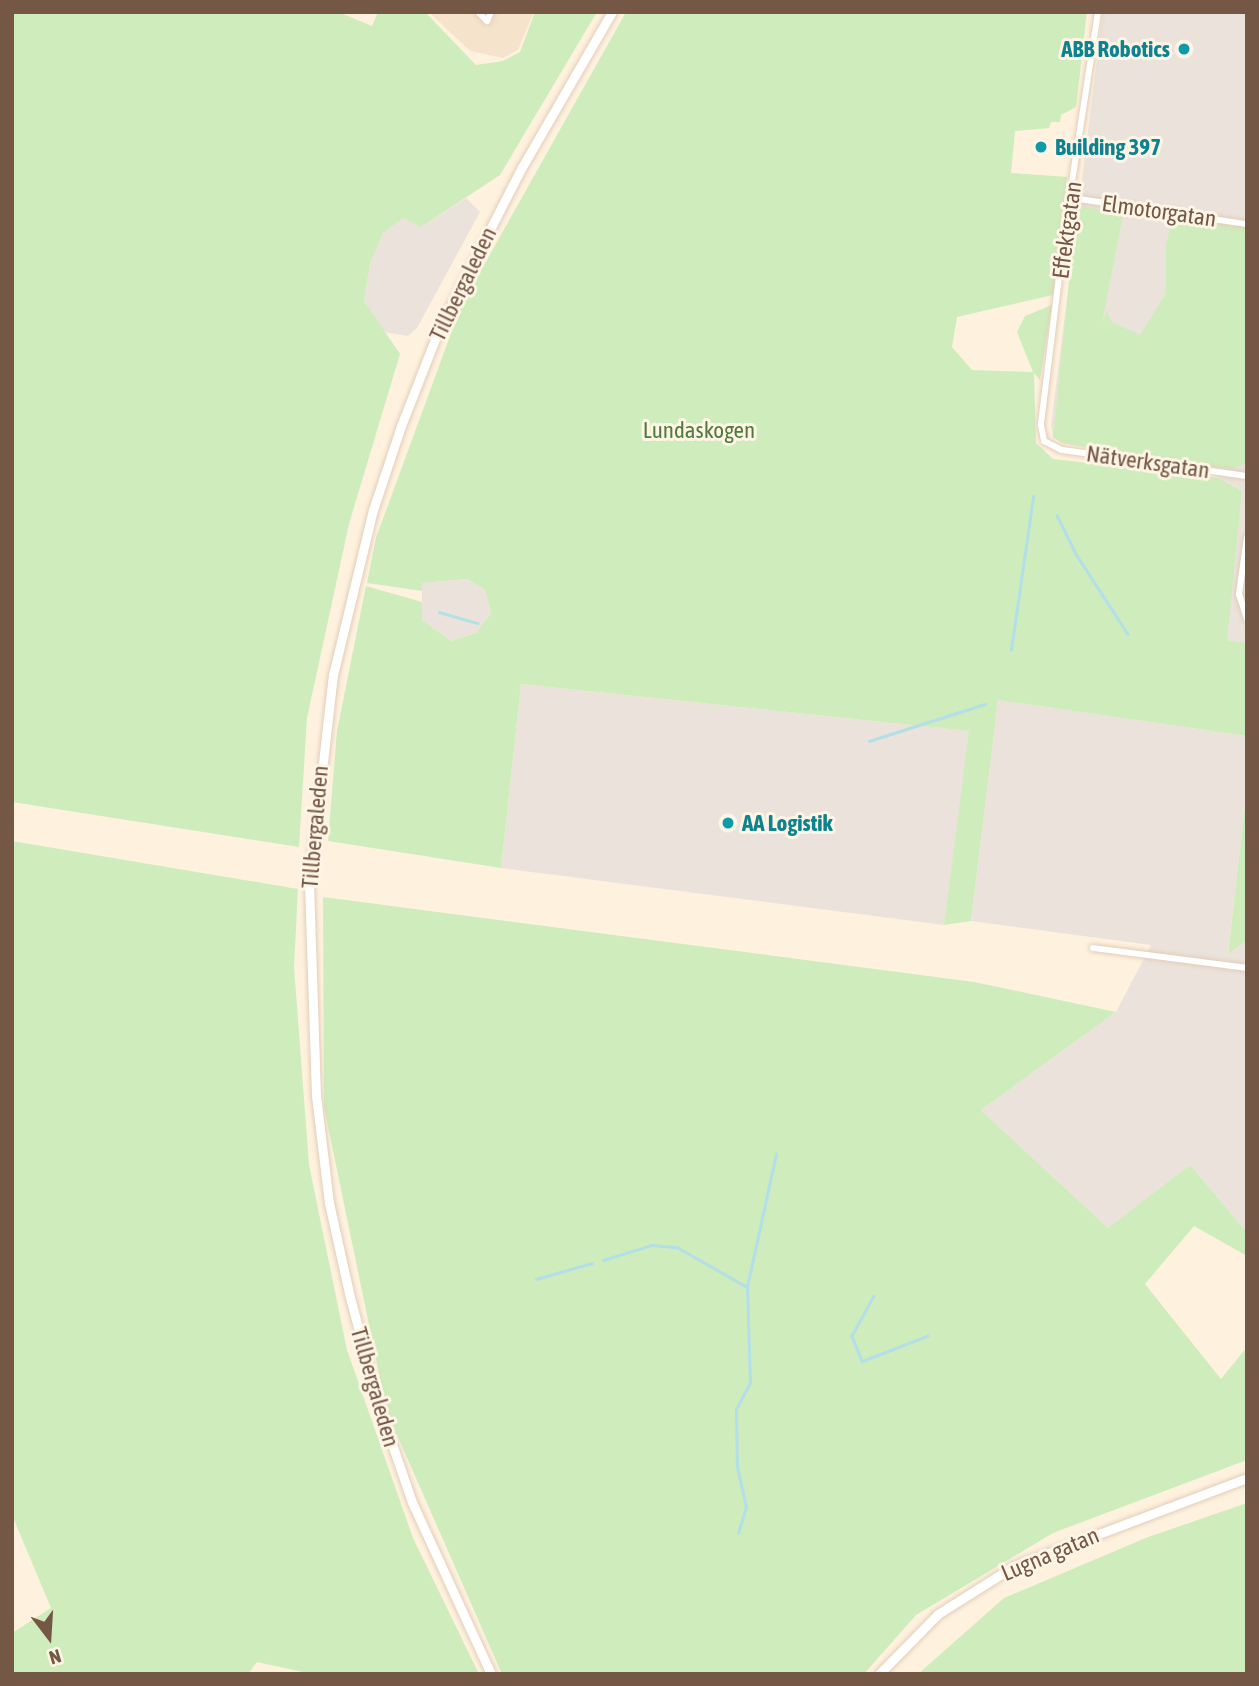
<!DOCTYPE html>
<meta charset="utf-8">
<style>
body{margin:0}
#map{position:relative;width:1259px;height:1686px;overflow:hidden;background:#fef2de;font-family:"Asap Condensed",sans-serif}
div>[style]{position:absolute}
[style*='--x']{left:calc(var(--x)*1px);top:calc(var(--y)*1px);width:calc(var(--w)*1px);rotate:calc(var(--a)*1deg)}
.residential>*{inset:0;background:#f6e3cc}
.industrial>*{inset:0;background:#ebe3db}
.green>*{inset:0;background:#cfecbc}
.stream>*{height:2.5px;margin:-1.25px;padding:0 1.25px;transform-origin:1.25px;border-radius:1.25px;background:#b2dfe8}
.roads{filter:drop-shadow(0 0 2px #e2cdba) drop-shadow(0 0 2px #e2cdba)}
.minor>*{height:6px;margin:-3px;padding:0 3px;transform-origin:3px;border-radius:3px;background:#fff}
.secondary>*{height:9px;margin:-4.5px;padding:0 4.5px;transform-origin:4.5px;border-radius:4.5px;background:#fff}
.dots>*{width:19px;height:19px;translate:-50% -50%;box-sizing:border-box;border:4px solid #fff5e6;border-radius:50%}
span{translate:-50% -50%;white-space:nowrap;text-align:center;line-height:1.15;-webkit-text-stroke:6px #fff5e6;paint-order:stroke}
.culture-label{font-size:23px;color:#0d838f;font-weight:700}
.right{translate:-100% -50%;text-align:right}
.left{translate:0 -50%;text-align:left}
.street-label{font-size:23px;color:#755745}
.park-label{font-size:23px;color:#4e7c3c}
.frame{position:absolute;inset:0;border:14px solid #755745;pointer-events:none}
.north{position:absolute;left:14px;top:1602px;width:70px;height:70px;-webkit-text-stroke:5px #fff5e6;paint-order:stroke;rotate:163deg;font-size:19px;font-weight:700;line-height:28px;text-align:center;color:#755745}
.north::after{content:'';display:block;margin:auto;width:24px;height:32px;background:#755745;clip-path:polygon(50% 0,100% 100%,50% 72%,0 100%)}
</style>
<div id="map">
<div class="residential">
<div style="clip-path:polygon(429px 12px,534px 12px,518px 50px,503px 58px,470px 51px)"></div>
</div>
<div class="industrial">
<div style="clip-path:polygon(1103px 12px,1247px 12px,1247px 643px,1226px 640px,1242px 491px,1208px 471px,1062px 443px,1053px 437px,1051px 425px)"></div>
<div style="clip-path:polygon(466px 198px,480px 212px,417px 328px,408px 336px,383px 332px,364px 301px,370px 264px,383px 233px,403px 217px,421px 227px)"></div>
<div style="clip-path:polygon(467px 579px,485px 590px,491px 613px,476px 633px,451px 641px,422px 620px,422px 583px)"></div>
<div style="clip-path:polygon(521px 684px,970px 731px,944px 925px,501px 868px)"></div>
<div style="clip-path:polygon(998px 700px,1247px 736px,1247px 790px,1228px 952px,1247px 940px,1247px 1232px,1190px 1165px,1109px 1229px,981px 1110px,1116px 1012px,1151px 945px,971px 921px)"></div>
</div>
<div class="green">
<div style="clip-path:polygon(12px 12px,338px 12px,372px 26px,378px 12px,425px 12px,476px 65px,503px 61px,520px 52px,535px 12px,597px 12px,500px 175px,421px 227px,403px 218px,383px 233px,370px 264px,364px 301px,400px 354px,349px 524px,307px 718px,299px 847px,12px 802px)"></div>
<div style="clip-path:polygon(626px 12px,1087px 12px,1076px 107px,1061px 115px,1060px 122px,1051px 122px,1049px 128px,1015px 131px,1011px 173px,1067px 177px,1053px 295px,957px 317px,952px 347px,972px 370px,1033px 372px,1017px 332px,1025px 316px,1052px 305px,1040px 380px,1034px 373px,1036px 443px,1053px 459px,1219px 478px,1242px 491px,1227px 640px,1247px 643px,1247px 736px,998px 700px,971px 921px,944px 925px,969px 731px,521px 684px,501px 868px,328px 841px,337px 731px,366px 586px,422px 602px,422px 620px,451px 641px,476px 633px,491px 613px,485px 590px,467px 579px,422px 583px,422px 591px,367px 583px,376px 538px,461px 306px)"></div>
<div style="clip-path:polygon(1077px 205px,1123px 215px,1102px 323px,1107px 311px,1112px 322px,1140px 335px,1166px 293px,1166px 245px,1173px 216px,1247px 226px,1247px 463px,1232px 469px,1062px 443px,1053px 437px)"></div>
<div style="clip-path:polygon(1247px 790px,1247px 940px,1228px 954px,1241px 840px)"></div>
<div style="clip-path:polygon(12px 841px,298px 889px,294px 967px,309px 1165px,347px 1350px,413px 1538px,479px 1674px,312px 1674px,257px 1662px,248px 1674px,12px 1674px,12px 1633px,51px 1608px,12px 1515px)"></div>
<div style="clip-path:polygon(323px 897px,974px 982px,1116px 1012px,981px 1110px,1108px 1228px,1190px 1165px,1247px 1232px,1247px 1256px,1194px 1226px,1145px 1284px,1221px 1379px,1247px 1347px,1247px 1460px,1053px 1533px,916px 1615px,864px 1674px,502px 1674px,387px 1412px,324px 1107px)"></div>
<div style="clip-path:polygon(1247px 1503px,1247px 1674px,918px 1674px,1004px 1598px,1148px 1537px)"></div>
</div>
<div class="stream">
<div style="--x:1057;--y:515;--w:43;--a:64"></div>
<div style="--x:1076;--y:554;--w:95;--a:57"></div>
<div style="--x:439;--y:612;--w:40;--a:16"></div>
<div style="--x:1011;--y:650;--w:155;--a:-81.8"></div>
<div style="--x:869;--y:741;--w:122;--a:-17.7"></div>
<div style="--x:603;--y:1260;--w:51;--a:-17"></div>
<div style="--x:652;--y:1245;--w:25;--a:5"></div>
<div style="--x:677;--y:1247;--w:81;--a:29.7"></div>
<div style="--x:747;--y:1287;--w:136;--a:-77.7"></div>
<div style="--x:536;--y:1279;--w:58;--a:-15.9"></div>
<div style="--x:874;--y:1296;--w:46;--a:118.8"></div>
<div style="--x:852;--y:1336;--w:27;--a:68"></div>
<div style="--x:862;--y:1361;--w:70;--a:-21"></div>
<div style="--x:738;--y:1533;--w:27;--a:-73"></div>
<div style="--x:746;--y:1507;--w:41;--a:-102.7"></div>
<div style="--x:737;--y:1467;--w:58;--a:-91"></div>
<div style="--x:736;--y:1409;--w:30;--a:-62"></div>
<div style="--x:750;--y:1383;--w:96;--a:-91.8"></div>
</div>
<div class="roads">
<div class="minor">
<div style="--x:478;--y:12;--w:13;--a:45"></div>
<div style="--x:487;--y:21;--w:10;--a:-66"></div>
<div style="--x:1098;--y:12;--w:210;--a:98.7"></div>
<div style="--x:1066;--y:220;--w:207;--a:97"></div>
<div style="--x:1041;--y:425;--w:16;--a:79"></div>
<div style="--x:1044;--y:441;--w:20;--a:27"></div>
<div style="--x:1062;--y:450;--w:187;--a:8"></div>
<div style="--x:1072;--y:198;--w:177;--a:8.5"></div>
<div style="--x:1247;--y:537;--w:58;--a:98"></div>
<div style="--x:1239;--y:594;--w:26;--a:72"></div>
<div style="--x:1093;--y:948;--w:155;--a:7.4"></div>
</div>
<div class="secondary">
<div style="--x:491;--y:1674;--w:189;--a:-114.7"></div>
<div style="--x:412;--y:1502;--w:105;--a:-109"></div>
<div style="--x:378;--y:1403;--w:114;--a:-104.8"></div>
<div style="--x:349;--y:1293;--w:92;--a:-102.5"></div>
<div style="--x:329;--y:1203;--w:109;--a:-96.9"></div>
<div style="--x:316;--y:1095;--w:210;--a:-91.9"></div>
<div style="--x:309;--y:885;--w:211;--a:-83.5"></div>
<div style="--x:333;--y:675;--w:170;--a:-76.4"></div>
<div style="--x:373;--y:510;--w:89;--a:-71.6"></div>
<div style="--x:401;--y:426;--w:104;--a:-68.6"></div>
<div style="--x:439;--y:329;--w:182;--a:-62.9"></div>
<div style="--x:522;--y:167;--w:179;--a:-59.9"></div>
<div style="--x:879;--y:1674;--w:84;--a:-45.5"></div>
<div style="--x:938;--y:1614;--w:90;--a:-32.3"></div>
<div style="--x:1014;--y:1566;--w:249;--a:-20.7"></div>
</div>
</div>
<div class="dots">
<div style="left:1184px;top:49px;background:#0f9aa8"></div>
<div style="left:1041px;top:147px;background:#0f9aa8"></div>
<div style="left:728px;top:823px;background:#0f9aa8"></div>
</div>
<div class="culture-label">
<span class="right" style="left:1170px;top:49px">ABB Robotics</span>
<span class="left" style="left:1055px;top:147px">Building 397</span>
<span class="left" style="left:742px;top:823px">AA Logistik</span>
</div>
<div class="street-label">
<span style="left:1159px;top:211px;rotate:8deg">Elmotorgatan</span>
<span style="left:1067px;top:230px;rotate:-82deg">Effektgatan</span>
<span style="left:463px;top:284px;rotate:-64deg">Tillbergaleden</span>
<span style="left:1148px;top:462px;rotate:8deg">Nätverksgatan</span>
<span style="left:315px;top:827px;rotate:-85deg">Tillbergaleden</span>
<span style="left:375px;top:1387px;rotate:74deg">Tillbergaleden</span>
<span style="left:1050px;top:1554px;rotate:-23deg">Lugna gatan</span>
</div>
<div class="park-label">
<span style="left:699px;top:430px">Lundaskogen</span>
</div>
<div class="frame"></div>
<div class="north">N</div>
</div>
